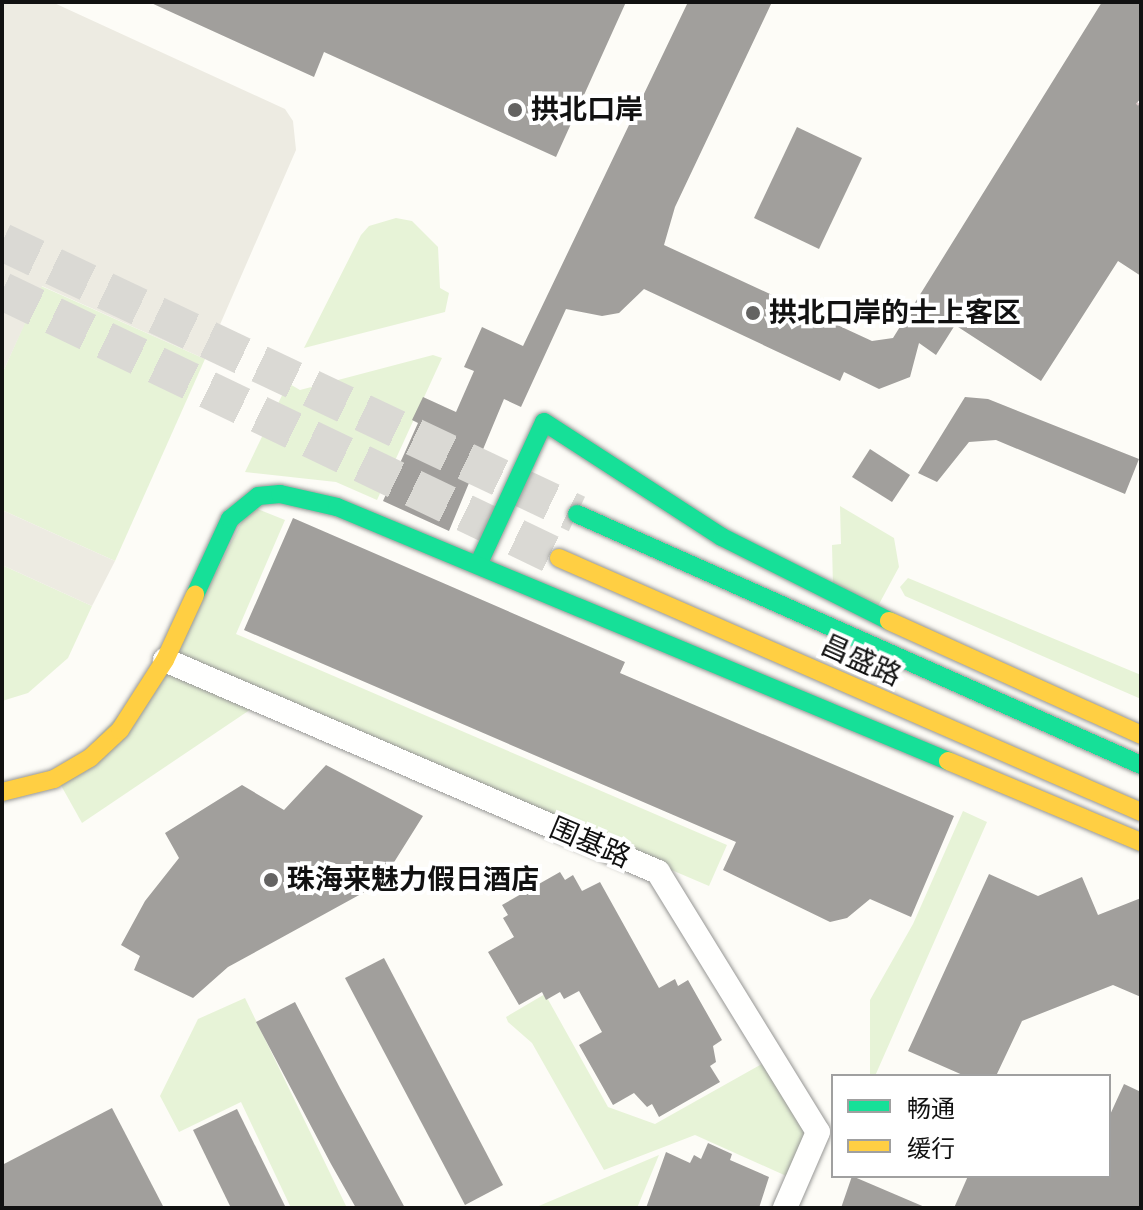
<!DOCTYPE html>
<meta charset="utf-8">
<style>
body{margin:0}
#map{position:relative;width:1143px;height:1210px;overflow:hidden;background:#fdfcf7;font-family:"Zilla Slab","Noto Sans SC",serif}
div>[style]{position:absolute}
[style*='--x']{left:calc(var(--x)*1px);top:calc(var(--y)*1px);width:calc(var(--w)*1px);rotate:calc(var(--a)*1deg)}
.green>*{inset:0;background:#e7f3d7}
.plaza>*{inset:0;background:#edebe2}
.building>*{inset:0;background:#a19f9c}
.primary-tunnel>*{height:38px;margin-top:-19px;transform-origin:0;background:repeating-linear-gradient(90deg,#dad9d4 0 38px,transparent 0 57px)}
.roads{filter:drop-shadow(0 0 2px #979795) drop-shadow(0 0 2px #979795)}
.street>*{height:24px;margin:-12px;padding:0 12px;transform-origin:12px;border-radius:12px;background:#fffffe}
.fast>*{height:18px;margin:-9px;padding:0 9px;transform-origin:9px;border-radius:9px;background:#16e098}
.slow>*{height:18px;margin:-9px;padding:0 9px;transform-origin:9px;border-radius:9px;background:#ffcf43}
.rail>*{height:9px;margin-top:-4.5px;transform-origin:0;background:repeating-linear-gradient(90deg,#fff 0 18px,#d9c6c7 0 36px);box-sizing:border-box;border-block:2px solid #d9c6c7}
.dots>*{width:22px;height:22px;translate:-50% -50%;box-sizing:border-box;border:4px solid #fff;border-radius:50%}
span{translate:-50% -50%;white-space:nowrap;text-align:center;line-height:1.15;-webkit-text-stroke:8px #fff;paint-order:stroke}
.poi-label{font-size:28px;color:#111;font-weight:700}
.left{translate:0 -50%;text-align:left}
.street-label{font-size:28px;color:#111}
.frame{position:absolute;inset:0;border:4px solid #111;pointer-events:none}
.legend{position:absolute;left:831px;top:1074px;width:280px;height:104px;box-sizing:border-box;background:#fff;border:2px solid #a0a0a0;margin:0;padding:10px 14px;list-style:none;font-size:24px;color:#111}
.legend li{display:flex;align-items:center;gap:16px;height:40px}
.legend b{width:40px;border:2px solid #a0a0a0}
</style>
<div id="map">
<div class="green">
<div style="clip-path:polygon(396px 218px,412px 221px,438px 247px,440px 288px,449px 293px,445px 312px,304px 348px,361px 235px,369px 226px)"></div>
<div style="clip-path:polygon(41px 286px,205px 359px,115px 561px,2px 510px,2px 374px)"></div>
<div style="clip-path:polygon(433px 355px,442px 358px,377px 500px,336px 482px,245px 472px,288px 383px,300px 390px)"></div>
<div style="clip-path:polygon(250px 506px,285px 520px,236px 634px,727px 845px,709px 886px,172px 657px)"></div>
<div style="clip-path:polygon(840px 506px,894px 538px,899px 567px,878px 606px,833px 587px,832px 545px,841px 544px)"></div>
<div style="clip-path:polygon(2px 565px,92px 606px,68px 658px,28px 693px,2px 701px)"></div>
<div style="clip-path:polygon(908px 578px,1141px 675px,1141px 699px,905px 596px,900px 587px)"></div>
<div style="clip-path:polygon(166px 664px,257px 705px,82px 823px,58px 780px)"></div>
<div style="clip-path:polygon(963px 811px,987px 822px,875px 1076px,870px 1076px,870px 1000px,913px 924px)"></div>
<div style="clip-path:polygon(545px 994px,608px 1107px,655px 1124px,769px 1060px,814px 1133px,793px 1179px,695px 1135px,604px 1170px,532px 1043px,508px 1022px,506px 1017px)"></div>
<div style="clip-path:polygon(245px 998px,347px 1208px,291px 1208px,241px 1102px,179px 1132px,160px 1096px,198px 1019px)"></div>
<div style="clip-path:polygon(659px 1155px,637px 1208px,534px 1208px)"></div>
</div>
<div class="plaza">
<div style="clip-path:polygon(2px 2px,52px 2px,285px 109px,293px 121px,296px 150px,205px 359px,42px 286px,2px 374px)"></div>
<div style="clip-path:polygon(2px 510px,115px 561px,92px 606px,2px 565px)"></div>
</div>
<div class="building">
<div style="clip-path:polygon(149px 2px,626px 2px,556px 157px,324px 52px,314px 77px)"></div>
<div style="clip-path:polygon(688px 2px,772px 2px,675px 207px,664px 245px,872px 341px,893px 338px,1102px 2px,1141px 2px,1141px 276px,1118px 261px,1041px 381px,955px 325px,936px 355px,919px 343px,910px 377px,879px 389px,844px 372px,840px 381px,644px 289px,619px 313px,602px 316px,566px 309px,521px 407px,504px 399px,449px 531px,383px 501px,418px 423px,412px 420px,423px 397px,456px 412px,474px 371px,464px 367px,482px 327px,523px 346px)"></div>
<div style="clip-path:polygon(797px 127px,862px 158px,819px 249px,754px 218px)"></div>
<div style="clip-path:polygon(965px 397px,988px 399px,1139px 459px,1125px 494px,996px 440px,969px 442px,937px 482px,918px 473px)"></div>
<div style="clip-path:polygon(870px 449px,910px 475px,892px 502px,852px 477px)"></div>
<div style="clip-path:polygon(293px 518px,625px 662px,620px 673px,954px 816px,911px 917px,870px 899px,847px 918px,830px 922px,723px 870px,736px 842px,244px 630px)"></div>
<div style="clip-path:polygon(326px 765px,423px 816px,381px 883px,228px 967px,193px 998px,134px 970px,140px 956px,121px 945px,145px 901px,179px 858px,165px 833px,242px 785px,284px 810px)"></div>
<div style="clip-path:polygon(560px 872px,565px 880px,573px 875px,582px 891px,600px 882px,659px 988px,675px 979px,678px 986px,688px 980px,722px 1040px,713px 1046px,716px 1062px,710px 1066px,720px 1082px,659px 1117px,652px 1104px,647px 1107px,634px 1093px,613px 1105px,579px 1045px,602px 1032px,579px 991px,564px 999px,560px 992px,546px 1000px,542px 992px,519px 1005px,488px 952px,514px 937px,503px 918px,508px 915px,502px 905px)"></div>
<div style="clip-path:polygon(989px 874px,1038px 896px,1082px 877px,1098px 915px,1141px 898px,1141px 997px,1113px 985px,1022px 1021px,996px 1076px,965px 1076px,908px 1051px)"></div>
<div style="clip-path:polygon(384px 958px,503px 1185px,465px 1205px,345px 978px)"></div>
<div style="clip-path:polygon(295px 1002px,340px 1088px,405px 1208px,356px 1208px,331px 1164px,256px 1022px)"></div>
<div style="clip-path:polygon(1124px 1084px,1141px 1092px,1141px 1208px,954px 1208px,968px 1176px,1109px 1176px,1109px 1117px)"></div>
<div style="clip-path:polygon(112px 1108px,164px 1208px,2px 1208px,2px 1165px)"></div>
<div style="clip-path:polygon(237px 1109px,286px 1208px,231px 1208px,193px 1130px)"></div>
<div style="clip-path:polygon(708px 1143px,732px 1154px,730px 1160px,769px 1177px,759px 1208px,646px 1208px,666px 1152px,690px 1163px,694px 1155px,701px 1159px)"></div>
<div style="clip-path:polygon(852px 1176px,927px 1208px,841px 1208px)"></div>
</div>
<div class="primary-tunnel">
<div style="--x:2;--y:242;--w:636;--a:25.32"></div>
<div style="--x:2;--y:291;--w:618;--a:25.61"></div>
</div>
<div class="roads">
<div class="street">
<div style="--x:165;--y:660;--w:537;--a:23.27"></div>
<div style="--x:658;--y:872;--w:305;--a:58.4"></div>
<div style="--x:818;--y:1132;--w:83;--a:113.5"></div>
</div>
<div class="fast">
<div style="--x:577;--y:514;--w:617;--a:23.99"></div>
<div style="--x:478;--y:565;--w:157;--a:-65.2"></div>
<div style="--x:544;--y:422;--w:212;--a:32.9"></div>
<div style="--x:722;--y:537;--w:187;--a:26.7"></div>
<div style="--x:195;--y:595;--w:84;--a:-65.3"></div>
<div style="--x:230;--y:519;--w:36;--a:-39"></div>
<div style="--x:258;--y:496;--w:22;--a:-5"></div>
<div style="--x:280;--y:494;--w:58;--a:12.8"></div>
<div style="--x:337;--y:507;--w:662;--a:22.57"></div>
</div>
<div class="slow">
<div style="--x:559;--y:558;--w:635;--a:23.58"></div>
<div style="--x:889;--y:621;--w:277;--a:24.3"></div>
<div style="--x:948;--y:761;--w:209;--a:22.8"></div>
<div style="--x:2;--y:792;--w:54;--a:-14"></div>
<div style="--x:54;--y:779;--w:42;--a:-30.3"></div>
<div style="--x:90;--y:758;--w:41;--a:-43"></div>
<div style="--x:120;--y:730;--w:83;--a:-57.3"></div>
<div style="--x:165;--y:660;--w:72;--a:-65.2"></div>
</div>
</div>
<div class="rail">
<div style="--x:1139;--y:100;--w:3;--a:45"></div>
</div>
<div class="dots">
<div style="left:515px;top:110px;background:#646362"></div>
<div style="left:753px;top:313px;background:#646362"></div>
<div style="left:271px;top:880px;background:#646362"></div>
</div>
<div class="poi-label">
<span class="left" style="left:531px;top:110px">拱北口岸</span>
<span class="left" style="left:769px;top:313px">拱北口岸的士上客区</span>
<span class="left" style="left:287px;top:880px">珠海来魅力假日酒店</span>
</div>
<div class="street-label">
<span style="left:861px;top:661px;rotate:24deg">昌盛路</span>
<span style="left:590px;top:843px;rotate:23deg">围基路</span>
</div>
<div class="frame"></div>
<ul class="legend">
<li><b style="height:10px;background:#16e098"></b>畅通</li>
<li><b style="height:10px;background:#ffcf43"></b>缓行</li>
</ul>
</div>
